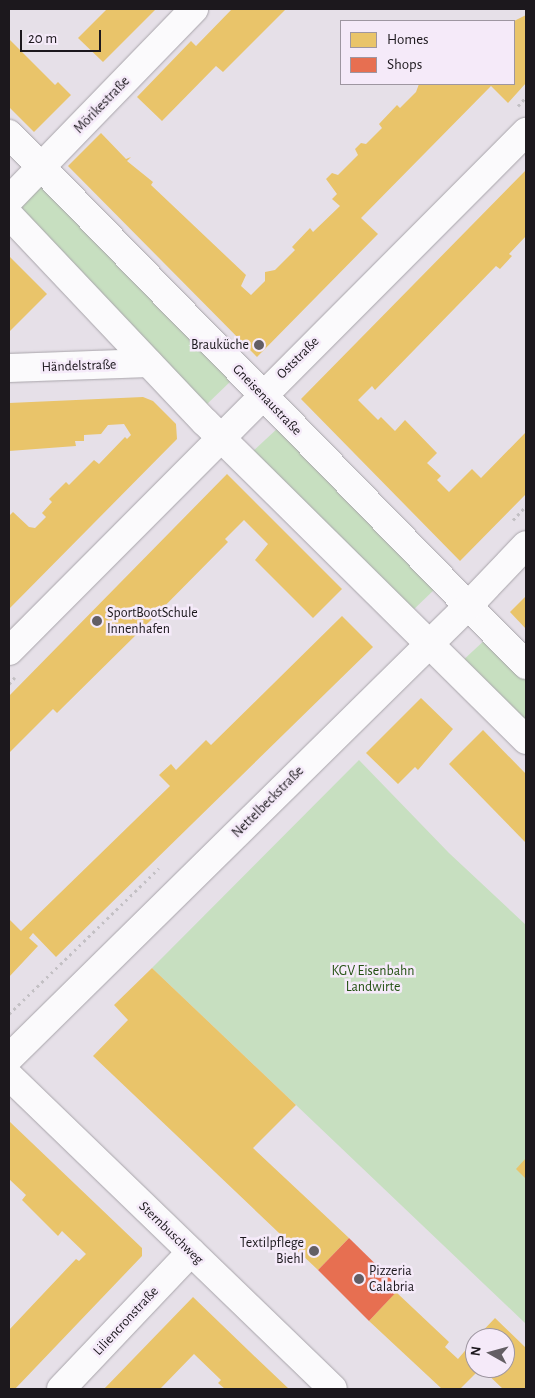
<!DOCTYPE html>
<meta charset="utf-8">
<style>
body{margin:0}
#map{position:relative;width:535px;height:1398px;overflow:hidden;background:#e6e0e8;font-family:"Alegreya Sans",sans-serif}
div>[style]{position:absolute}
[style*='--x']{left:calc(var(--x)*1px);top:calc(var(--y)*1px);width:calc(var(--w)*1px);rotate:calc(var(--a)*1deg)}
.green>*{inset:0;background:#c7dfc0}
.homes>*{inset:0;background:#e9c46a}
.shops>*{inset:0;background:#e76f51}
.path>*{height:3px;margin-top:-1.5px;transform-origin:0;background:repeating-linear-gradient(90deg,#c3c0c4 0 2.5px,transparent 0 6.5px)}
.roads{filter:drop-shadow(0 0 1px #a8a4aa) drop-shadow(0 0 1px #a8a4aa)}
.minor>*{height:28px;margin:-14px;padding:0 14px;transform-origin:14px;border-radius:14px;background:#fbfafc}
.major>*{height:28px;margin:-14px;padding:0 14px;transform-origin:14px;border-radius:14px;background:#fbfafc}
.dots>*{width:14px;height:14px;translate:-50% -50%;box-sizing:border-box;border:2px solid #f5eaf9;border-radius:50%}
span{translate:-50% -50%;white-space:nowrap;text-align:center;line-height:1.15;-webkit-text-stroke:5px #f5eaf9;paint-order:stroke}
.street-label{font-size:14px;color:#1c181d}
.poi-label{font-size:14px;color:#1c181d}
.right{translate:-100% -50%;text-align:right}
.left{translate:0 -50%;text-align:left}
.park-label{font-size:14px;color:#235112}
.frame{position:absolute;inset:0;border:10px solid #1c181d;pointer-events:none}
.legend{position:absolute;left:340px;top:20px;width:175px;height:65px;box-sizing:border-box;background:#f5eaf9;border:1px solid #9e96a1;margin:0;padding:6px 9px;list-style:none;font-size:15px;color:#1c181d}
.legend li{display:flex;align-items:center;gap:10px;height:25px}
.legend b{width:25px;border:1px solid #9e96a1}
.north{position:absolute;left:465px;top:1328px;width:50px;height:50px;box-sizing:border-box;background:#f5eaf9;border:1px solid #9e96a1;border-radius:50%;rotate:277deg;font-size:14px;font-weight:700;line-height:20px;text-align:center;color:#1c181d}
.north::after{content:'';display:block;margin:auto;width:18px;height:22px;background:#635e64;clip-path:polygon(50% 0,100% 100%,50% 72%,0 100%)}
.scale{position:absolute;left:20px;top:30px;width:81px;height:22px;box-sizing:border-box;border:2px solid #1c181d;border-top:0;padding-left:6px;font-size:15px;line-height:18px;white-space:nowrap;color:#1c181d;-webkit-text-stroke:4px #f5eaf9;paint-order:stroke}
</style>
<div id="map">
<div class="green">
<div style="clip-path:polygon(41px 185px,233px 379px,205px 406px,18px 207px)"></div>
<div style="clip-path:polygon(279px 427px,437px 587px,410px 613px,252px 452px)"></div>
<div style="clip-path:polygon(487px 638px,526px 678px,526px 727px,460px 663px)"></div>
<div style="clip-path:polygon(359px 760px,449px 853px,526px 925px,526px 1324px,152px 968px)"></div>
</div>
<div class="homes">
<div style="clip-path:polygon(107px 9px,156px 9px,103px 62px,78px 38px)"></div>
<div style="clip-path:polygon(232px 9px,286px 9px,223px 72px,216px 66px,162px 121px,137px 97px,191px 41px,196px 46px)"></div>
<div style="clip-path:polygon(526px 15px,526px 83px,508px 103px,491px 86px,361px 218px,378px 234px,257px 357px,68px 166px,101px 133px,126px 159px,131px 157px,127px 161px,153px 182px,151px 185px,246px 275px,241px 286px,251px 295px,265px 281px,265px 272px,275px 270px,295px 250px,292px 247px,310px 228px,313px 232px,340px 206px,332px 199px,337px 194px,326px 179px,332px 173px,338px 175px,358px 155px,355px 149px,361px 143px,366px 144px,382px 128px,379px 124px,397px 105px,400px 108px,416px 92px,419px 84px,514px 84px,514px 21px)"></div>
<div style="clip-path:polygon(9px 39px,55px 85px,58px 82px,71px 95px,34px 132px,9px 107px)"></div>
<div style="clip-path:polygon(526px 170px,526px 236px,509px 254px,512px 256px,500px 269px,496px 266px,375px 390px,372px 386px,358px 400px,378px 420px,381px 417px,395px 431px,405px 420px,437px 453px,427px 463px,441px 476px,437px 480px,449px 492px,472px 469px,481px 478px,526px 432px,526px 494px,460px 561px,301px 399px)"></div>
<div style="clip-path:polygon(9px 256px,47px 294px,9px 332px)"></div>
<div style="clip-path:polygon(143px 397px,153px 401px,176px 424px,177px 439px,9px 609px,9px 516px,13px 512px,29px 527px,35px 528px,46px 517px,42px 513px,52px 502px,49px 499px,66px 482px,69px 485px,94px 460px,99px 464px,125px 437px,127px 439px,131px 435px,124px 424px,108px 425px,101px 434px,84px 435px,84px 441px,75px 441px,76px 446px,9px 451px,9px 403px)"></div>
<div style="clip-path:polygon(227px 474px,342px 589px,313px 618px,255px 560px,268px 544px,244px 520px,225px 539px,228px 542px,143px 628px,57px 713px,53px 709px,9px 753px,9px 696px)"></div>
<div style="clip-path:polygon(526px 596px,526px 629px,510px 612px)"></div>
<div style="clip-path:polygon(342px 616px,373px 647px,56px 957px,33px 933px,29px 938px,38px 946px,9px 977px,9px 919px,21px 931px,170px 786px,159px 775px,171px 764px,176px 770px,206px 740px,211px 745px)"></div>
<div style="clip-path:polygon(421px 698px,453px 729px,418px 770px,415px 767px,398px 784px,366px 753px)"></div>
<div style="clip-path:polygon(483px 730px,526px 774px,526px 843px,449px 764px)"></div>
<div style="clip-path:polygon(152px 968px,296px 1105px,253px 1148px,349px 1238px,318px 1270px,93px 1056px,128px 1020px,114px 1005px)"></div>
<div style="clip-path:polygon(9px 1121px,142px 1248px,142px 1256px,15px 1389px,9px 1389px,9px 1330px,76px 1259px,79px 1261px,86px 1254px,62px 1231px,58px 1236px,22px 1200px,26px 1195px,9px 1179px)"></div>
<div style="clip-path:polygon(526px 1158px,526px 1179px,516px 1169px)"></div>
<div style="clip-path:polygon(396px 1292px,449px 1342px,445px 1347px,458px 1359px,475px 1339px,475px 1368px,481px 1368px,460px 1389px,442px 1389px,369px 1321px)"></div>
<div style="clip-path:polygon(193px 1297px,249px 1351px,289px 1389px,225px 1389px,218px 1383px,221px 1380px,194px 1354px,160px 1389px,104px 1389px)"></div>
<div style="clip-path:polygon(495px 1318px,526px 1348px,526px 1389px,503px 1389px,481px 1368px,505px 1368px,505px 1338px,476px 1338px)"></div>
</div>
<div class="shops">
<div style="clip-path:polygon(349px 1238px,400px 1288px,369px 1321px,318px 1270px)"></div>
</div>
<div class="path">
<div style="--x:518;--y:106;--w:12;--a:-48"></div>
<div style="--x:513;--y:520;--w:19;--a:-47"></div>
<div style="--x:9;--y:684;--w:9;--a:-49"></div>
<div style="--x:9;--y:1014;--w:209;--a:-44.2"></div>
</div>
<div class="roads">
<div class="minor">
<div style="--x:9;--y:134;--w:741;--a:45.77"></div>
<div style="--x:9;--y:200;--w:266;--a:-45.9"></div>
<div style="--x:9;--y:215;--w:285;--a:46.6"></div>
<div style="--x:205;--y:422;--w:452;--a:44.7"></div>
<div style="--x:9;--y:368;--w:140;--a:-2"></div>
<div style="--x:9;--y:651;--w:733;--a:-45.11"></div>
<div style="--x:9;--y:1058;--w:644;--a:-44.56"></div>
<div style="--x:468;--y:606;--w:84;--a:-46.4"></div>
<div style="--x:61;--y:1389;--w:189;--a:-46.5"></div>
</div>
<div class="major">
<div style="--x:9;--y:1076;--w:450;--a:44"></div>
</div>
</div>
<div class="dots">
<div style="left:259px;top:345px;background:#635e64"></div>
<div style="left:97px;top:621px;background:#635e64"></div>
<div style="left:314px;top:1251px;background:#635e64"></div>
<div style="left:359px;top:1279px;background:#635e64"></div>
</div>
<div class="street-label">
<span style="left:102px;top:105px;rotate:-46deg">Mörikestraße</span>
<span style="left:298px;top:358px;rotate:-45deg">Oststraße</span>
<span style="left:79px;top:366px;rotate:-2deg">Händelstraße</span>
<span style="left:267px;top:400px;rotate:46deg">Gneisenaustraße</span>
<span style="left:268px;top:802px;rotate:-45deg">Nettelbeckstraße</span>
<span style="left:171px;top:1233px;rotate:44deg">Sternbuschweg</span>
<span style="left:126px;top:1321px;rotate:-47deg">Liliencronstraße</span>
</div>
<div class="poi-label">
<span class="right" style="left:249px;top:345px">Brauküche</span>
<span class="left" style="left:107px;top:621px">SportBootSchule<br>Innenhafen</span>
<span class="right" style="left:304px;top:1251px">Textilpflege<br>Biehl</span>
<span class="left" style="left:369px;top:1279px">Pizzeria<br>Calabria</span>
</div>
<div class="park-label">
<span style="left:373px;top:979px">KGV Eisenbahn<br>Landwirte</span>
</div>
<div class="frame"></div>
<ul class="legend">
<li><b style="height:14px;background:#e9c46a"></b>Homes</li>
<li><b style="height:14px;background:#e76f51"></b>Shops</li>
</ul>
<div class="north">N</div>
<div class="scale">20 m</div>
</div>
